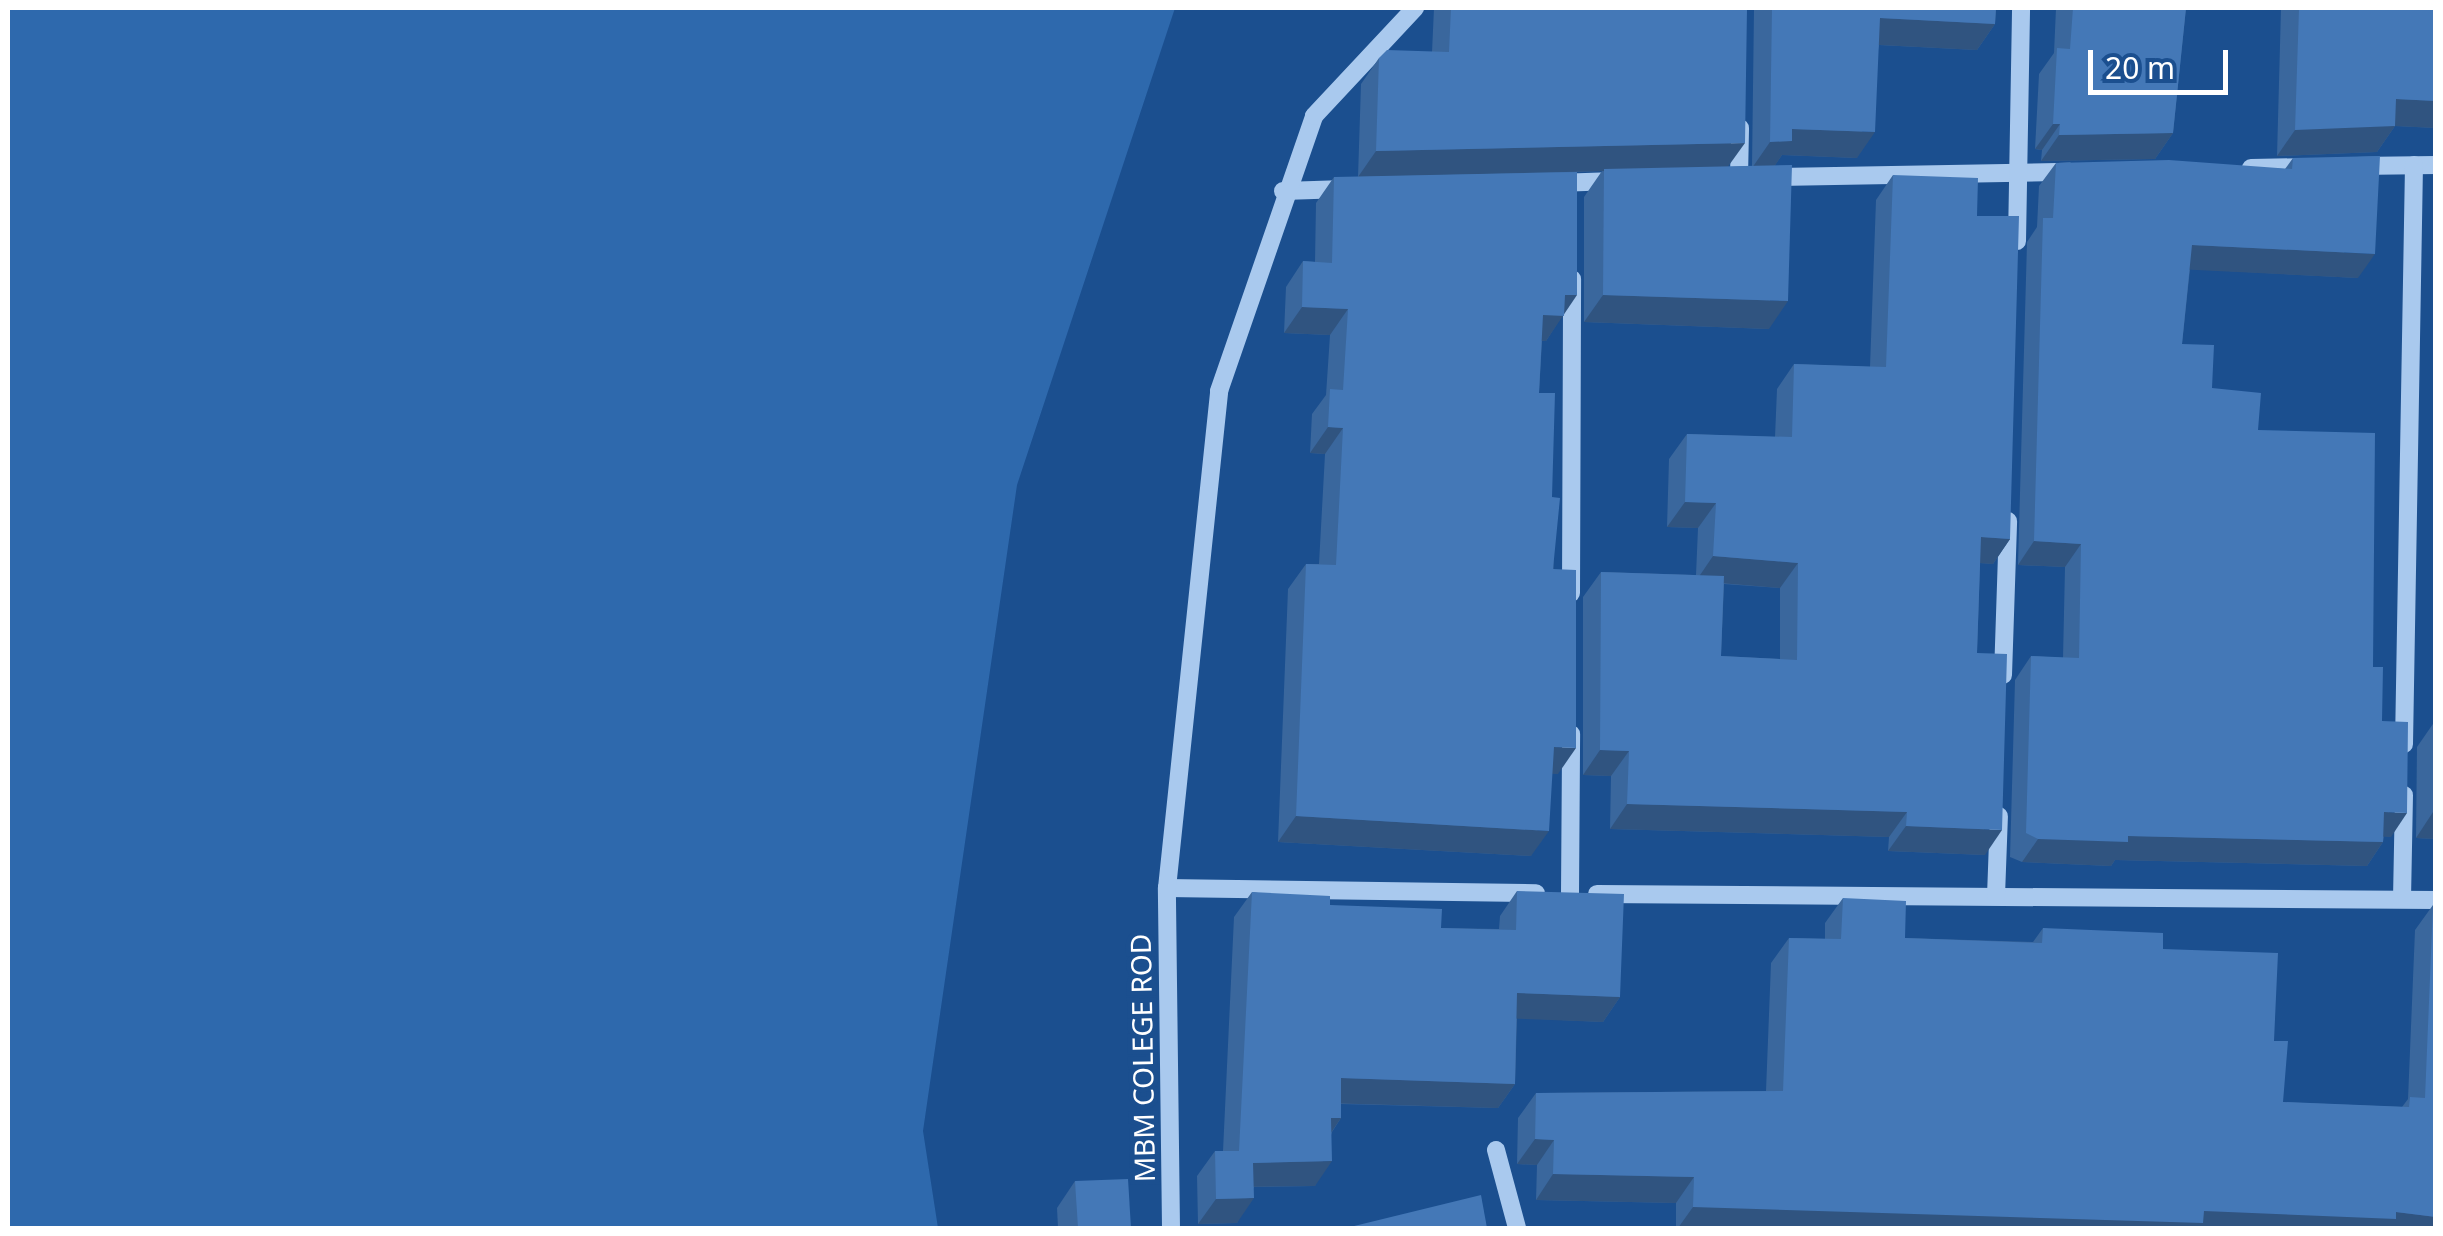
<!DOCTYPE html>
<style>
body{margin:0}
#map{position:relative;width:2443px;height:1236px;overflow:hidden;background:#1b4f8f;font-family:"Noto Sans",sans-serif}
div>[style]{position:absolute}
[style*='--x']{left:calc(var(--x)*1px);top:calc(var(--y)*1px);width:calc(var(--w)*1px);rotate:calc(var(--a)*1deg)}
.green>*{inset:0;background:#2e69ad}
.minor>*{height:18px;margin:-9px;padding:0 9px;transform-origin:9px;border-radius:9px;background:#a9c9ee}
.wall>*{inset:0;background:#3a679d}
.shaded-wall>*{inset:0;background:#305480}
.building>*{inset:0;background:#4478b7}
span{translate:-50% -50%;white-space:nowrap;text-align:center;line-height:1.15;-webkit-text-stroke:10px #1b4f8f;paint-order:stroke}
.street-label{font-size:28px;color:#fff}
.frame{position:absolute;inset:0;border:10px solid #fff;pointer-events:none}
.scale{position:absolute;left:2088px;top:50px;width:140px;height:45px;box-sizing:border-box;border:5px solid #fff;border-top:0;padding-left:12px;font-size:30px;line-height:35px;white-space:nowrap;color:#fff;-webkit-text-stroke:8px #1b4f8f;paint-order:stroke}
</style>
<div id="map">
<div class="green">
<div style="clip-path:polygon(8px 8px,1175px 8px,1017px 485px,923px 1131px,938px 1228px,8px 1228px)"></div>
</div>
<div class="minor">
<div style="--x:2356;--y:166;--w:80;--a:-0.7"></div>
<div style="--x:2251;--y:168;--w:59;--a:-1"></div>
<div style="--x:1739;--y:177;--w:49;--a:-88.8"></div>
<div style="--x:1771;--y:177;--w:299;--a:-1"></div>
<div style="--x:1556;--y:183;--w:59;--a:-1.9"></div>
<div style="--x:1283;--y:191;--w:62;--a:-1.8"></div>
<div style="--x:2017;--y:241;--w:233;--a:-89"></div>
<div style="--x:1571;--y:593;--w:314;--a:-89.8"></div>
<div style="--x:2003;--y:675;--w:154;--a:-88.1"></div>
<div style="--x:2404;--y:744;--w:579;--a:-89.01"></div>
<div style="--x:1167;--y:888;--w:369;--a:0.8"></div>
<div style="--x:1570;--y:894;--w:160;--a:-89.6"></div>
<div style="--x:1597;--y:894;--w:839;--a:0.41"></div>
<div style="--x:1996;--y:896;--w:80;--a:-87.9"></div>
<div style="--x:2402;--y:899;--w:104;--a:-88.9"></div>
<div style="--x:1496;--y:1150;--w:81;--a:74.9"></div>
<div style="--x:1171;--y:1228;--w:340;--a:-90.7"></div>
<div style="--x:1167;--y:888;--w:500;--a:-84"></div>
<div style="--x:1219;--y:391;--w:291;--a:-70.9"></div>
<div style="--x:1314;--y:116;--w:148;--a:-46.9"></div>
</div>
<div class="wall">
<div style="clip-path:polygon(1434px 8px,1747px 8px,1728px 167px,1752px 166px,1754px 8px,1996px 8px,1995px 24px,1977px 50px,1879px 45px,1857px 158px,1782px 155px,1775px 165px,1769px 329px,1584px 322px,1584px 197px,1602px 171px,1577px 172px,1564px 313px,1546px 341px,1542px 341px,1539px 393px,1552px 497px,1558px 774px,1552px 773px,1531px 856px,1278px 842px,1288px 589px,1306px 564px,1319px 564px,1325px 454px,1310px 453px,1312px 414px,1326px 395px,1330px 335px,1284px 333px,1286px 287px,1303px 261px,1315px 262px,1316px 203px,1334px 177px,1358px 177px,1361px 84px,1379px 58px,1432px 52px)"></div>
<div style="clip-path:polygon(2056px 8px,2186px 8px,2173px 133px,2155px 159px,2041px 161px,2042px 150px,2035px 149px,2039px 74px,2054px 53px)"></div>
<div style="clip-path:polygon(2281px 8px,2436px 8px,2436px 128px,2395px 126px,2377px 152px,2277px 156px)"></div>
<div style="clip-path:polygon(2293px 158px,2358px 278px,2190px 269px,2182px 344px,2212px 388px,2258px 430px,2373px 667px,2382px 721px,2391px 837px,2384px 836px,2383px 842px,2367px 866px,2115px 860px,2111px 866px,2022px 862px,2010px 857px,2015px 680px,2031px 656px,2063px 658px,2065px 567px,2018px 565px,2027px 242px,2037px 227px,2039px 186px,2056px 163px,2285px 169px)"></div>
<div style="clip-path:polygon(evenodd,1893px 175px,1977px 216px,2010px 539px,1993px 564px,1980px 563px,1977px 653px,1985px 855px,1888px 851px,1889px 837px,1610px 829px,1611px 776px,1583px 775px,1583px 597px,1601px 572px,1696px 575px,1698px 528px,1667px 527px,1669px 459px,1687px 434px,1775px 437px,1777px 389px,1794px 364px,1870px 367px,1876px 200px,1893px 175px,1724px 584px,1780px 588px,1780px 659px,1721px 656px,1724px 584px)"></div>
<div style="clip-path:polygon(2435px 721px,2436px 839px,2416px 838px,2417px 747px)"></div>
<div style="clip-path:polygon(1517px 891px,1620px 997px,1603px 1022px,1517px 1018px,1515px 1084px,1498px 1108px,1341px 1104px,1341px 1118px,1332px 1132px,1315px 1186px,1254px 1187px,1237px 1223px,1198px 1224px,1197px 1176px,1215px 1151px,1223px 1151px,1234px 917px,1252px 892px,1330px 905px,1441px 928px,1499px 929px,1500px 916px)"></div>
<div style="clip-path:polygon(1843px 898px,1905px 938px,2033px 942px,2043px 928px,2163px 949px,2274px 1041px,2283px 1102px,2402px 1107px,2408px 1099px,2415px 930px,2433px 905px,2436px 1228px,1676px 1228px,1676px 1203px,1536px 1200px,1537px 1165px,1517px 1164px,1518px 1118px,1536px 1093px,1766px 1091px,1771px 963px,1789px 938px,1825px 939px,1825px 923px)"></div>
<div style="clip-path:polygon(1075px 1181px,1131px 1228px,1058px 1228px,1057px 1208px)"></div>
</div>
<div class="shaded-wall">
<div style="clip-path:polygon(1880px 18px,1995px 24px,1977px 50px,1861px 44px)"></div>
<div style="clip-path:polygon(2396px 99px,2436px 101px,2436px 128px,2395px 126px,2377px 152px,2277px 156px,2295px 130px)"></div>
<div style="clip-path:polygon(2053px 124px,2060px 124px,2042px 150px,2035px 149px)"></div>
<div style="clip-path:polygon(1792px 129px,1875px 132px,1857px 158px,1782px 155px,1774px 167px,1752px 168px,1770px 142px)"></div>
<div style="clip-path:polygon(2173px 133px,2155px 159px,2041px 161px,2059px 135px)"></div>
<div style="clip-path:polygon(1745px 143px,1727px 168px,1358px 177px,1376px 151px)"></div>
<div style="clip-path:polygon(2192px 245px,2375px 254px,2358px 278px,2176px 269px)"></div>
<div style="clip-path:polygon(1565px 295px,1577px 295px,1546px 341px,1525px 340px,1543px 315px)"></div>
<div style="clip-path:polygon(1603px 295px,1788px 301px,1769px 329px,1584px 322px)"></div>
<div style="clip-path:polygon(1302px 307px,1348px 309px,1330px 335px,1284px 333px)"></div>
<div style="clip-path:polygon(1328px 427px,1343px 428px,1325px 454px,1310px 453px)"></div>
<div style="clip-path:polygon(1685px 502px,1716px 503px,1698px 528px,1667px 527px)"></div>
<div style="clip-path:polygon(1981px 537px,2010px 539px,1993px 564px,1964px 562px)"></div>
<div style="clip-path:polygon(2034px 541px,2081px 544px,2065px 567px,2018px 565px)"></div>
<div style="clip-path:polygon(1713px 556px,1798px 563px,1780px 588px,1696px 581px)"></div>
<div style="clip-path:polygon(1554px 747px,1576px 748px,1558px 774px,1536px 773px)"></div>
<div style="clip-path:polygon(1600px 750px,1629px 751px,1611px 776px,1583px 775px)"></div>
<div style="clip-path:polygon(1627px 804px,1907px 812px,1889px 837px,1610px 829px)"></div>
<div style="clip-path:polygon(2384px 812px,2407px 813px,2391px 837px,2368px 836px)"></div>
<div style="clip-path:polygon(2433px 812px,2436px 812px,2436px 839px,2416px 838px)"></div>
<div style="clip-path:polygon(1296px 816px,1549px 831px,1531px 856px,1278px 842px)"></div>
<div style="clip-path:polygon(1906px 826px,2002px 830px,1985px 855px,1888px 851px)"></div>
<div style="clip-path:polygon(2128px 836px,2383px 842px,2367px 866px,2115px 860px,2111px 866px,2022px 862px,2038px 839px)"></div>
<div style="clip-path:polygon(1517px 993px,1620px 997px,1603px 1022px,1500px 1018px)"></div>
<div style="clip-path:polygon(1341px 1078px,1515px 1084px,1498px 1108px,1324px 1103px)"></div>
<div style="clip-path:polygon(1331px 1118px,1341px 1118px,1324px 1143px)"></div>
<div style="clip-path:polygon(1535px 1139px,1554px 1140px,1537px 1165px,1517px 1164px)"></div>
<div style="clip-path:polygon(1332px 1161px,1315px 1186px,1236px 1187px,1253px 1163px)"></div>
<div style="clip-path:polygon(1553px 1174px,1694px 1177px,1676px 1203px,1536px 1200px)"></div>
<div style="clip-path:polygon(1254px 1198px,1237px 1223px,1198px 1224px,1216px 1199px)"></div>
<div style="clip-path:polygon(1693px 1207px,2396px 1212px,2436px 1217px,2436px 1228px,1678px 1228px)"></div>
</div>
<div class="building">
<div style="clip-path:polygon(1451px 8px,1747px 8px,1745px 143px,1376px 151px,1379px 58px,1387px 50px,1449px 52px)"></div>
<div style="clip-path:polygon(1772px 8px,1996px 8px,1995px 24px,1880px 18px,1875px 132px,1792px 129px,1792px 141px,1770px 142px)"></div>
<div style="clip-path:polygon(2073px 8px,2186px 8px,2173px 133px,2059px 135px,2060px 124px,2053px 124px,2057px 48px,2070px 49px)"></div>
<div style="clip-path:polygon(2299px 8px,2436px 8px,2436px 101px,2396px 99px,2395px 126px,2295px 130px)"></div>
<div style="clip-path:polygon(2380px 156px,2375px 254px,2192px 245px,2182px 344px,2214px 345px,2212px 388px,2261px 393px,2258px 430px,2375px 433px,2373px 667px,2383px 667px,2382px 721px,2408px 722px,2407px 813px,2384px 812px,2383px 842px,2128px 836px,2128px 842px,2038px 839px,2026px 833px,2031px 656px,2079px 658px,2081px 544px,2034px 541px,2043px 218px,2053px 218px,2056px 163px,2169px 160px,2292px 169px,2293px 158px)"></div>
<div style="clip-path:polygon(1792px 165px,1788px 301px,1603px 295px,1604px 169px)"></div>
<div style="clip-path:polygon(1577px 172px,1577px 295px,1565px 295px,1564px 316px,1543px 315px,1539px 393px,1555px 393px,1552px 497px,1560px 498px,1553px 569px,1576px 570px,1576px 748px,1554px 747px,1549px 831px,1296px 816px,1306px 564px,1336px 565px,1343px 428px,1328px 427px,1330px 389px,1343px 390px,1348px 309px,1302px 307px,1303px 261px,1332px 263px,1334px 177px)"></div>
<div style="clip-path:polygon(1893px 175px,1978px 178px,1977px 216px,2019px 216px,2010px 539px,1981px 537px,1977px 653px,2007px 654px,2002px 830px,1906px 826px,1907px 812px,1627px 804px,1629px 751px,1600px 750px,1601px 572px,1724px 576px,1721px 656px,1797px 660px,1798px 563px,1713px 556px,1716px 503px,1685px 502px,1687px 434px,1792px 437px,1794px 364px,1886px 367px)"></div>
<div style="clip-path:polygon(2435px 721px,2436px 721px,2436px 812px,2433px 812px)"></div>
<div style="clip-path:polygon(1517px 891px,1624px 894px,1620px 997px,1517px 993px,1515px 1084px,1341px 1078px,1341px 1118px,1331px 1118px,1332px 1161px,1253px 1163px,1254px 1198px,1216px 1199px,1215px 1151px,1239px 1151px,1252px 892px,1330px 896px,1330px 905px,1442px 909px,1441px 928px,1516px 930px)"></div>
<div style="clip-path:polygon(1843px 898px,1906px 901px,1905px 938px,2042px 943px,2043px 928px,2163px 933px,2163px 949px,2278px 953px,2274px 1041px,2288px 1041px,2283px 1102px,2409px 1107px,2410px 1097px,2425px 1098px,2433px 905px,2436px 905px,2436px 1217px,2396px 1212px,2396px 1219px,2204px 1211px,2203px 1223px,1693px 1207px,1694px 1177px,1553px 1174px,1554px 1140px,1535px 1139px,1536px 1093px,1783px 1091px,1789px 938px,1841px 939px)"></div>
<div style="clip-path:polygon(1128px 1179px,1131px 1228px,1078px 1228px,1075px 1181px)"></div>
<div style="clip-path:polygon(1481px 1195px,1487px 1228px,1346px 1228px)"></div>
</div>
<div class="street-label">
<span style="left:1142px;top:1058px;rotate:-91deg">MBM COLEGE ROD</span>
</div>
<div class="frame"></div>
<div class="scale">20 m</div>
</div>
